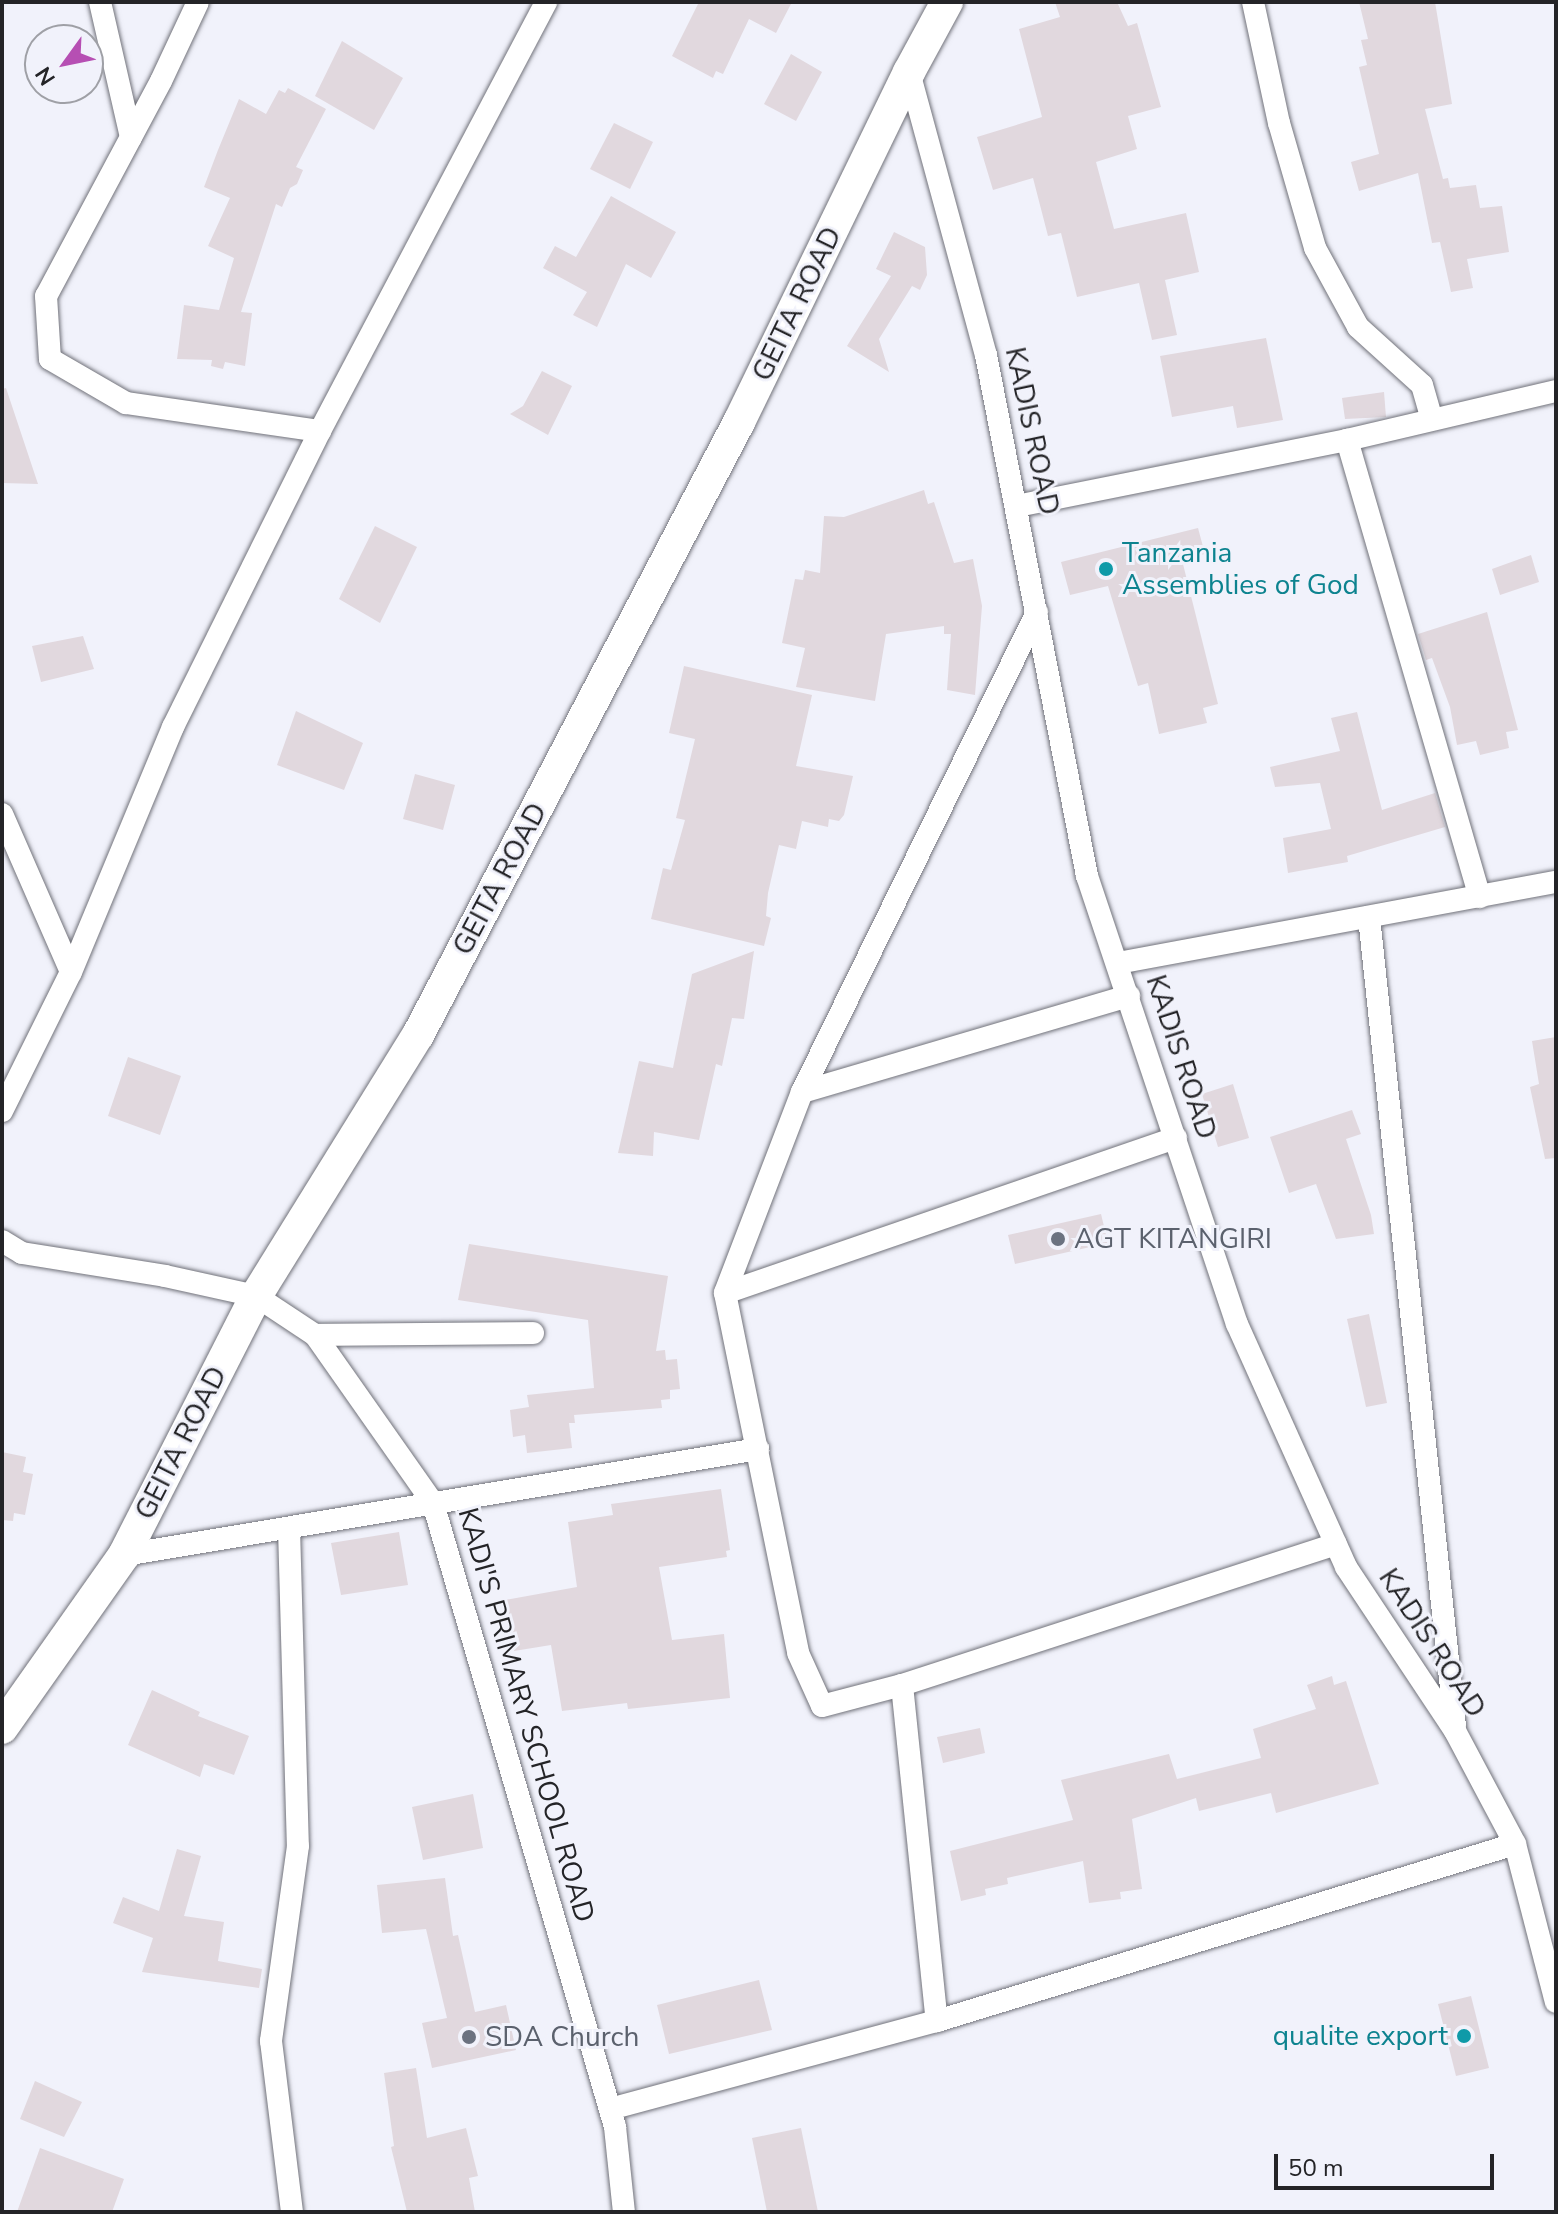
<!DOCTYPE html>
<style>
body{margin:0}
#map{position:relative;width:1558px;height:2214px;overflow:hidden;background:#f1f2fb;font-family:"Nunito Sans",sans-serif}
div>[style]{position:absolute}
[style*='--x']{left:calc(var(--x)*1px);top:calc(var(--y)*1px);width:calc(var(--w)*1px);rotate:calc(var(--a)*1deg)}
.building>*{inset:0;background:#e1d8de}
.roads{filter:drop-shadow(0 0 2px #71727a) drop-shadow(0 0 2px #71727a)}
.minor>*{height:22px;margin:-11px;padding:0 11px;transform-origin:11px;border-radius:11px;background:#fff}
.secondary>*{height:32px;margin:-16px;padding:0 16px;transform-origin:16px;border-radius:16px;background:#fff}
.dots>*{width:22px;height:22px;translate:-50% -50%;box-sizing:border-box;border:4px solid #f1f2fb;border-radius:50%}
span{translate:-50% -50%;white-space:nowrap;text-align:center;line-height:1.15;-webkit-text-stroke:6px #f1f2fb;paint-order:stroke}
.street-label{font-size:28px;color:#242427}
.culture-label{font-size:28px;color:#0d838f}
.left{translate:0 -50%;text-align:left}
.right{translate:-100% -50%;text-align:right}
.worship-label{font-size:28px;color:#5b616d}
.frame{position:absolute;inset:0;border:4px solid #242427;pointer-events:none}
.north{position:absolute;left:24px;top:24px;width:80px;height:80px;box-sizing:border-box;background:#f1f2fb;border:2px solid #9fa0a6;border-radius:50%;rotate:237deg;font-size:22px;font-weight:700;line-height:32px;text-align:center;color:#242427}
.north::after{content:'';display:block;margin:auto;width:28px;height:36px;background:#b64fb3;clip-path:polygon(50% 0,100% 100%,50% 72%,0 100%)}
.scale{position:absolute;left:1274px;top:2154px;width:220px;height:36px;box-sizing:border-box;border:4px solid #242427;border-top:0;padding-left:10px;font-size:24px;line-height:28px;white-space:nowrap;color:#242427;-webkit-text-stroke:6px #f1f2fb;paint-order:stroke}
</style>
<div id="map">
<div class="building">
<div style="clip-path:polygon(699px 2px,792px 2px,776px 33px,749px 19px,723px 74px,716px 71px,713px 78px,672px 56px)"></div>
<div style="clip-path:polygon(1055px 2px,1117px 2px,1128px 26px,1137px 23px,1161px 107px,1128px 116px,1137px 149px,1096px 162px,1114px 229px,1186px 213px,1199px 272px,1165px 280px,1177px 335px,1152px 340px,1139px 283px,1077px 297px,1061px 233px,1048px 236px,1033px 178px,993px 190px,977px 137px,1042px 117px,1019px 29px,1060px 17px)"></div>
<div style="clip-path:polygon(1359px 2px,1435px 2px,1452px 104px,1425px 109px,1443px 179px,1448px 178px,1450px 188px,1476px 185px,1480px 208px,1502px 206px,1509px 252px,1467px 259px,1473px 288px,1451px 292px,1440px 242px,1432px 243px,1418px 173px,1359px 191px,1351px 162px,1379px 154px,1359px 67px,1367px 65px,1361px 40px,1368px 39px)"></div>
<div style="clip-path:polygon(342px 41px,403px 78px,374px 130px,315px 96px)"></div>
<div style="clip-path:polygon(791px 54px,822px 72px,796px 121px,764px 104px)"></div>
<div style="clip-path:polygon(288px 88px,326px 109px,296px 167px,303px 170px,297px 184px,290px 188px,282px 207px,276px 204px,241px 312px,252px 313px,245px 366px,225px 362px,223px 369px,211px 366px,212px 360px,177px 359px,184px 305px,219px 310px,234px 258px,208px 246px,230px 198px,204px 187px,218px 150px,239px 99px,266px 114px,279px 90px,285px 93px)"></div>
<div style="clip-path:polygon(614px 123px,653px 142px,630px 189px,590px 169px)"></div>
<div style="clip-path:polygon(611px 196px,676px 232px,651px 278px,626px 264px,597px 327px,573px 315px,587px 292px,543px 268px,555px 246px,576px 257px)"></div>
<div style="clip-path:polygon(894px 232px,925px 247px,927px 275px,920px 290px,912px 286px,879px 339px,889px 372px,847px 346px,891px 276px,876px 269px)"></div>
<div style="clip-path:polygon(1266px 338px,1283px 420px,1237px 428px,1233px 406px,1172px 417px,1160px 356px)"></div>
<div style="clip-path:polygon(542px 371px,572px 386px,548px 435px,510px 414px,523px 406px)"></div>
<div style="clip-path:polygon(6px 388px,38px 484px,2px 483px,2px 389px)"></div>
<div style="clip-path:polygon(1384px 392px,1386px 417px,1345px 419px,1342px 398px)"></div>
<div style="clip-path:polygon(924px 490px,928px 504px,934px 502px,954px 563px,973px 559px,982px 606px,975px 695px,947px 690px,951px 634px,944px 634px,944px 626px,886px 634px,875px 701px,796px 687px,805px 648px,782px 643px,795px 579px,803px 580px,805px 570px,820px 573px,824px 516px,844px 517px)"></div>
<div style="clip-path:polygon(375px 526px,417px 547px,380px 623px,339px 599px)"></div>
<div style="clip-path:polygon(1198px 528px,1205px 554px,1182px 560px,1218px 704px,1203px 708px,1207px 723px,1159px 734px,1148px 683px,1138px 686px,1108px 586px,1070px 595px,1061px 562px)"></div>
<div style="clip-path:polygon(1531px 555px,1539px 582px,1500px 595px,1492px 569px)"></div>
<div style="clip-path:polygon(1487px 612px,1518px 730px,1506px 732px,1509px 748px,1480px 755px,1476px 741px,1457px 745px,1450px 707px,1432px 658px,1426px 660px,1418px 634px)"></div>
<div style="clip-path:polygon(83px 636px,94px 669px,41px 682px,32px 646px)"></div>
<div style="clip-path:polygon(684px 666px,812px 695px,796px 766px,853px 776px,844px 815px,839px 821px,829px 819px,828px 827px,802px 821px,796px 849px,779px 845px,768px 893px,766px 916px,771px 918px,764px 946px,651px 919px,663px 868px,671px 870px,685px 820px,676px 818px,695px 739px,669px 733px)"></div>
<div style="clip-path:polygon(296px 711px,363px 743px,344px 790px,277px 765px)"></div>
<div style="clip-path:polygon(1357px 712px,1382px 810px,1435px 793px,1445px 827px,1347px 856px,1348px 862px,1288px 873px,1283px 838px,1331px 829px,1320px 783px,1275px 787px,1270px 767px,1340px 751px,1331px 718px)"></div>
<div style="clip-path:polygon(415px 774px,455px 785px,443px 830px,403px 819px)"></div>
<div style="clip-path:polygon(754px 951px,744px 1019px,732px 1018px,722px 1066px,716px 1064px,699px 1140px,654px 1132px,653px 1156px,618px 1153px,639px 1061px,673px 1068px,692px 974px)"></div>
<div style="clip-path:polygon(1556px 1037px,1556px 1158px,1545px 1159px,1530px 1087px,1539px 1084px,1532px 1041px)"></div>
<div style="clip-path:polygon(128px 1057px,181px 1076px,160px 1135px,108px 1116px)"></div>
<div style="clip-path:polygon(1233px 1084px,1249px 1138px,1218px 1147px,1202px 1094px)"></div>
<div style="clip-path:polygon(1352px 1110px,1361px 1134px,1346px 1139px,1371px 1215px,1374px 1234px,1336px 1239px,1316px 1184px,1289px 1193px,1270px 1137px)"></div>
<div style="clip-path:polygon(1101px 1214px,1108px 1243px,1015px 1264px,1008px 1235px)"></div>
<div style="clip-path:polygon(469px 1244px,668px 1276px,656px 1351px,665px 1350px,666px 1360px,677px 1359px,680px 1389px,670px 1390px,670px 1399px,661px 1400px,662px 1408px,574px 1415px,575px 1423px,569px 1423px,572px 1448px,527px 1453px,525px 1435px,513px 1437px,510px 1410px,529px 1407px,527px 1395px,594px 1388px,588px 1320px,458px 1300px)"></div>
<div style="clip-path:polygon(1369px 1314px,1387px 1403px,1366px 1407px,1347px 1319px)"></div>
<div style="clip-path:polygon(2px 1452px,26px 1457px,23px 1472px,33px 1474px,25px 1515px,14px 1513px,13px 1521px,2px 1520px)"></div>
<div style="clip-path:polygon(721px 1489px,730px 1550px,726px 1551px,727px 1557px,659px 1567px,672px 1640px,724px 1634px,730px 1698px,628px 1709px,627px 1703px,562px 1711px,551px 1645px,514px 1651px,505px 1600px,577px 1587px,568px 1522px,613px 1515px,611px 1504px)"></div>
<div style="clip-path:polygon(399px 1532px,408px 1585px,341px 1595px,331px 1543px)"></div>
<div style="clip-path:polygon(1332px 1676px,1334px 1685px,1346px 1681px,1379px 1784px,1276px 1813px,1271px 1793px,1199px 1811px,1196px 1798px,1132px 1819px,1142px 1889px,1120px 1892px,1121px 1899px,1089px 1903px,1083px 1861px,1007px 1878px,1008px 1884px,985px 1889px,986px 1895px,961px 1901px,950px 1851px,1073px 1820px,1061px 1780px,1169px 1754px,1177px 1779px,1261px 1758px,1253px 1729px,1316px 1709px,1307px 1685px)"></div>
<div style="clip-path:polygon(152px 1690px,200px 1712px,198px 1716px,249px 1736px,234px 1775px,204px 1764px,200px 1777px,128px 1745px)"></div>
<div style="clip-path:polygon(980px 1728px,985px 1753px,943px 1763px,937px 1737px)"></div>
<div style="clip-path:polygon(473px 1794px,483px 1848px,423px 1860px,412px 1807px)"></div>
<div style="clip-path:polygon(177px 1849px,201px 1856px,184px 1916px,224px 1922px,218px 1961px,262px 1969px,259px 1988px,142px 1972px,153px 1938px,113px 1923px,123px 1897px,159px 1911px)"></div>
<div style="clip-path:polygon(445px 1878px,453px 1936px,458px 1935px,475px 2012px,506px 2005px,516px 2050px,432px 2068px,422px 2023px,447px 2018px,426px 1929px,382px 1933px,377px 1885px)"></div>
<div style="clip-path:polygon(759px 1980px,772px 2030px,669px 2054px,657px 2005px)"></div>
<div style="clip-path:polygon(1471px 1996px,1489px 2068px,1456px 2076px,1438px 2004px)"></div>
<div style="clip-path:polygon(416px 2068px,427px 2138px,466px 2128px,478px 2176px,469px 2178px,475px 2212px,407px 2212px,391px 2147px,394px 2146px,384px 2073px)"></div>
<div style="clip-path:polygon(35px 2081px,82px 2102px,64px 2137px,20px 2119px)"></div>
<div style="clip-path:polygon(801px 2128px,818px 2212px,767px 2212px,752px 2138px)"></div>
<div style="clip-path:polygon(40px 2148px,124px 2179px,112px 2212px,17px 2212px)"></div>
</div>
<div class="roads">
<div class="minor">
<div style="--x:100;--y:2;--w:139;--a:77.1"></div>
<div style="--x:198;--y:2;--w:87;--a:115.1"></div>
<div style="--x:161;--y:81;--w:244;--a:118.1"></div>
<div style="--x:46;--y:296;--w:63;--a:86.4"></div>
<div style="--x:50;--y:359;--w:88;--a:30.1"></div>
<div style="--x:126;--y:403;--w:196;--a:8.2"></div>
<div style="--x:1253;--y:2;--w:124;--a:77.9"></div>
<div style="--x:1279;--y:123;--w:130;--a:73.9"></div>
<div style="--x:1315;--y:248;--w:90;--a:61.4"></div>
<div style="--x:1358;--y:327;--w:86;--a:42.2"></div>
<div style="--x:1422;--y:385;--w:33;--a:74"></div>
<div style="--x:909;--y:72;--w:293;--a:74.8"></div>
<div style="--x:986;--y:355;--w:531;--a:79.03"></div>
<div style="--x:1087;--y:876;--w:472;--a:71.5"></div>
<div style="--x:1237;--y:1324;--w:266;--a:65.8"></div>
<div style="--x:1346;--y:1567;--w:197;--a:56.4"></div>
<div style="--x:1455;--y:1731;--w:128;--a:62"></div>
<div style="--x:1515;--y:1844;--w:163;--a:75.5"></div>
<div style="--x:1347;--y:440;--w:476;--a:73.8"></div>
<div style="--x:1017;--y:506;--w:337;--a:-11.3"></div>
<div style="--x:1347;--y:440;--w:215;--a:-13.2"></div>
<div style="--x:1037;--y:612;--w:534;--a:116.09"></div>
<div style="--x:802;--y:1092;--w:215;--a:111"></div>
<div style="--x:725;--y:1293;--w:367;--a:78.5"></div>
<div style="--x:798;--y:1653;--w:58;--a:65.6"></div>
<div style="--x:822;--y:1706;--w:83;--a:-14.7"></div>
<div style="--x:902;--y:1685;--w:456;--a:-18"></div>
<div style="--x:2;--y:814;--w:172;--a:66.4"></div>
<div style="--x:1369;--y:917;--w:814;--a:83.93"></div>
<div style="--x:1118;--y:963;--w:445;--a:-10.5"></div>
<div style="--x:802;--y:1092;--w:341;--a:-16.4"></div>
<div style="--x:2;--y:1111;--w:155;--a:-63.6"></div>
<div style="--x:71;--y:972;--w:265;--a:-67.4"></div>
<div style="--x:173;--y:727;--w:330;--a:-63.6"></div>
<div style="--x:320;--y:431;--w:485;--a:-62.2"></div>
<div style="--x:2;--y:1241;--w:23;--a:31"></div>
<div style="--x:22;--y:1253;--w:145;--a:9.1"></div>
<div style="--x:165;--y:1276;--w:93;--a:12.4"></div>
<div style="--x:256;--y:1296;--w:71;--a:33.5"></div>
<div style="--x:315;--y:1335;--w:205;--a:54.9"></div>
<div style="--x:433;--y:1503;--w:650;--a:73.74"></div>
<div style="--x:615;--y:2127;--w:85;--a:84"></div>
<div style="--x:725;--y:1293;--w:477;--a:-19"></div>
<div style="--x:315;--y:1335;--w:218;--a:-0.5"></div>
<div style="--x:289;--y:1528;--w:318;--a:88.4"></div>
<div style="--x:298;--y:1846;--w:197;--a:97.9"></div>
<div style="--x:271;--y:2041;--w:172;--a:83"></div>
<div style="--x:124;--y:1555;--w:643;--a:-9.49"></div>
<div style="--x:902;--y:1685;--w:338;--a:84.1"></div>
<div style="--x:610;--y:2109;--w:339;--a:-15.1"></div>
<div style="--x:937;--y:2021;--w:604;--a:-17.03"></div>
</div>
<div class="secondary">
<div style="--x:2;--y:1728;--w:212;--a:-54.8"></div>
<div style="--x:124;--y:1555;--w:291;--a:-63"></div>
<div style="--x:256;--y:1296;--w:307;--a:-58.2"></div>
<div style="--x:418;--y:1035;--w:692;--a:-62.36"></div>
<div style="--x:739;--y:422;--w:389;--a:-64.1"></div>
<div style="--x:909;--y:72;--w:80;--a:-61.5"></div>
</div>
</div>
<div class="dots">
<div style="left:1106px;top:569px;background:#0f9aa8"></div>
<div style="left:1058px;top:1239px;background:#6b7280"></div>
<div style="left:1464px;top:2036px;background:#0f9aa8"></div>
<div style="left:469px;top:2037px;background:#6b7280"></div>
</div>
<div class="street-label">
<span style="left:797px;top:304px;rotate:-64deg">GEITA ROAD</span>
<span style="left:1032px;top:431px;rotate:78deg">KADIS ROAD</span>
<span style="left:500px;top:879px;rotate:-62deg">GEITA ROAD</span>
<span style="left:1181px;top:1057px;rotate:72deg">KADIS ROAD</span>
<span style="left:181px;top:1443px;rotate:-63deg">GEITA ROAD</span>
<span style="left:1432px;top:1643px;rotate:57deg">KADIS ROAD</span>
<span style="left:526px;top:1715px;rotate:74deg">KADI'S PRIMARY SCHOOL ROAD</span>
</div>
<div class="culture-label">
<span class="left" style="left:1122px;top:569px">Tanzania<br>Assemblies of God</span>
<span class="right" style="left:1448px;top:2036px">qualite export</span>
</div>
<div class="worship-label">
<span class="left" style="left:1074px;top:1239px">AGT KITANGIRI</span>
<span class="left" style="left:485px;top:2037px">SDA Church</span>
</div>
<div class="frame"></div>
<div class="north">N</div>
<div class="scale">50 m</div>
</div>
